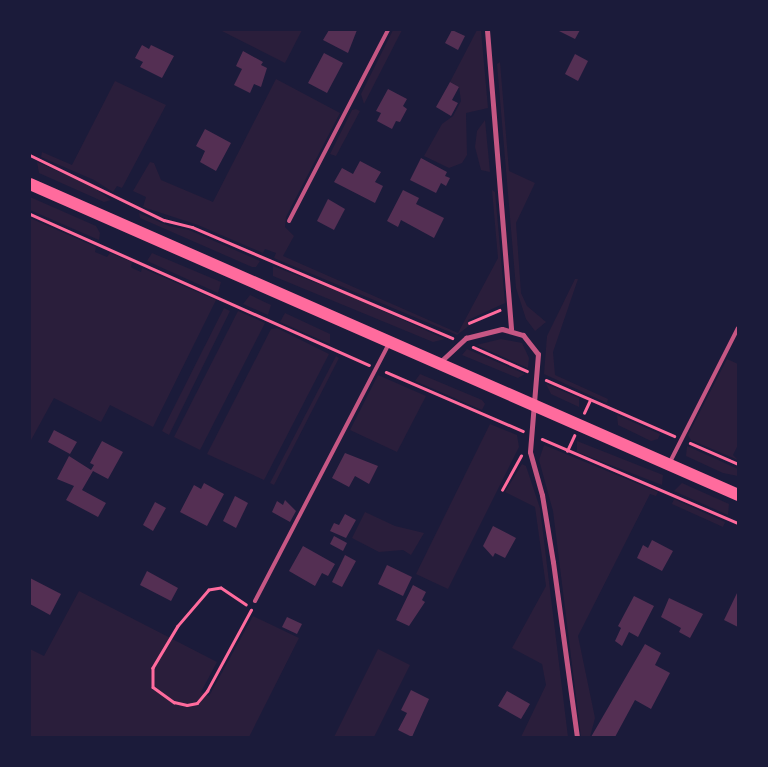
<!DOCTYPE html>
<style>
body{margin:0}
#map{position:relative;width:768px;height:767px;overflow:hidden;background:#1b1b3a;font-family:"PT Sans",sans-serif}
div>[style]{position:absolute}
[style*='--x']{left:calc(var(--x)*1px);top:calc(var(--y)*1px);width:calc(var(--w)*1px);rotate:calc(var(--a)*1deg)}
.green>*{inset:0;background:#2a1e3b}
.building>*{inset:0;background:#542f53}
.path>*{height:2.5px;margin:-1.25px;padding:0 1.25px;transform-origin:1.25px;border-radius:1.25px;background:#ff6b9d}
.service>*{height:4px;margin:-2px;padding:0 2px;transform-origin:2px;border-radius:2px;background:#c65784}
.minor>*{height:5px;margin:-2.5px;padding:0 2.5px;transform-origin:2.5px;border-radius:2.5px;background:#c65784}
.primary>*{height:12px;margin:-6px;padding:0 6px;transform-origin:6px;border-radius:6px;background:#ff6b9d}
span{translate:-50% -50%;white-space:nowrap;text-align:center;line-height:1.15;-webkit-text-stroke:4px #1b1b3a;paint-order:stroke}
.frame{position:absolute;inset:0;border:31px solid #1b1b3a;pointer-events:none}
</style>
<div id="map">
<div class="green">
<div style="clip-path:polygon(220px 30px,302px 30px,285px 63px)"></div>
<div style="clip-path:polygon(393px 30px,402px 30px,364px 104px,361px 94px)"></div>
<div style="clip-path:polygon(477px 30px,481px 30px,488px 108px,466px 113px,467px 155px,462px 163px,449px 168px,424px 156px,442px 124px,453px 116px,461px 101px,459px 87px,450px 82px)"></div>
<div style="clip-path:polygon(500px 62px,509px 171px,535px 183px,516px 223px,521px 293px,527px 306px,546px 322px,535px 331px,526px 319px,516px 288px,497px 64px)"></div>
<div style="clip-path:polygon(276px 79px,340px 113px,286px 217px,285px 227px,294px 236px,283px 256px,458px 333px,498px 258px,492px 190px,495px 192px,505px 303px,468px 320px,470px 325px,457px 335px,274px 258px,276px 253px,265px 249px,263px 253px,198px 225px,143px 207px,146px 197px,133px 191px,150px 162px,154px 163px,161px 180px,213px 202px)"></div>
<div style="clip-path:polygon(115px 81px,166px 105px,122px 188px,117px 186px,113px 192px,94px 180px,41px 157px,42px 152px,72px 165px)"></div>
<div style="clip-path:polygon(356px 109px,360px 111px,336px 156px,330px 154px,352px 110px)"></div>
<div style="clip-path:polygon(485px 120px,490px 172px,481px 170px,475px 147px,477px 131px)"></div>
<div style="clip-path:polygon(37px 162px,92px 186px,111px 200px,104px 202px,39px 173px)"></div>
<div style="clip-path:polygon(30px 197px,96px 226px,100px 233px,99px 240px,30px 210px)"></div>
<div style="clip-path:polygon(139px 213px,169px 226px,189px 230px,260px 261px,256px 267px,252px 267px,140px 218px)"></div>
<div style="clip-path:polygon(30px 218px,96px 247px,95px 252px,107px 257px,110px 253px,132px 262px,131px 267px,134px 269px,141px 272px,142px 268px,216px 300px,153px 427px,110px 405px,101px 422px,54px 398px,30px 442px)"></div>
<div style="clip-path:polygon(152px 253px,221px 282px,218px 293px,147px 261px)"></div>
<div style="clip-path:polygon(273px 266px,350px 296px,445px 339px,433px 342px,273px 276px)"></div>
<div style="clip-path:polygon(575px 279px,578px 279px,553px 352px,555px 375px,608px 399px,607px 403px,544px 374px,547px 336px)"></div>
<div style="clip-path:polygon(250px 295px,271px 305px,268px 315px,243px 304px)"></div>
<div style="clip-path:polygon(224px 308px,230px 311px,169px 435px,162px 431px)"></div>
<div style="clip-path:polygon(238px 311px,265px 323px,200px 450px,174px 437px)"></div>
<div style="clip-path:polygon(285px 313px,330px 334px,330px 344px,280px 322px)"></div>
<div style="clip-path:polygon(277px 328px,329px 354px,264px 480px,207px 454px,271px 329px)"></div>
<div style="clip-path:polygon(501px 339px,522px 343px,529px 358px,528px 368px,476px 345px)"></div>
<div style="clip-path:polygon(467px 349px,525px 374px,518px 378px,462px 355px)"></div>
<div style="clip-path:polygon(336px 356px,339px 358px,274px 485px,270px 483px)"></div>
<div style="clip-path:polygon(727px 359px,738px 364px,738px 445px,733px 455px,738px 460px,691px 440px,688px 435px)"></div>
<div style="clip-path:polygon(420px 374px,482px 400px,485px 404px,482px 410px,415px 381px)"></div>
<div style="clip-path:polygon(378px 375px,426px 396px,397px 452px,350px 430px)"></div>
<div style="clip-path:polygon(546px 384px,579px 398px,579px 407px,551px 394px)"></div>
<div style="clip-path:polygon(617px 415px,660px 434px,658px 439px,651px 441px,618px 425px)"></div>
<div style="clip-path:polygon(490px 424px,517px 435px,519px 447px,448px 589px,416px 574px)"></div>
<div style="clip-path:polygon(577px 441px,663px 475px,662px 485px,577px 452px)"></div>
<div style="clip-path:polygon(544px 445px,658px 492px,656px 496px,650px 494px,578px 636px,595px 718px,590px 737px,581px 737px,553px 511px,539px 460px)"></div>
<div style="clip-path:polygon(687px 446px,738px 469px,738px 476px,723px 473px,686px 456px)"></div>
<div style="clip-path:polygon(522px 464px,526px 466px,540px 508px,568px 737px,521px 737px,546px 685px,542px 664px,512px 648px,546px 586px,535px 507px,505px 492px)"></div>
<div style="clip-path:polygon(682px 483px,729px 504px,728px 515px,674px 491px)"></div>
<div style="clip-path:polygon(674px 499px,725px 522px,723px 527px,672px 504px)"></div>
<div style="clip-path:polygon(365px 512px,395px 526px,424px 533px,411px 555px,403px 550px,379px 552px,352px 538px)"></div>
<div style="clip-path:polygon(79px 591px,217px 662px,201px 692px,209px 696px,253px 616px,299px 638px,249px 737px,30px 737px,30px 649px,44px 656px)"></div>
<div style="clip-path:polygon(378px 649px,410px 665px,374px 737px,334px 737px)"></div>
</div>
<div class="building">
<div style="clip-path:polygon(329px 30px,357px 30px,348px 53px,323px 40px)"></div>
<div style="clip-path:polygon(452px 30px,465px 36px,458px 50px,445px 43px)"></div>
<div style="clip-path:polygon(557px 30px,580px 30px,575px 39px)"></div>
<div style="clip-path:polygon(142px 45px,149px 49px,151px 45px,174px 56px,162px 78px,140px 67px,143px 62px,135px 58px)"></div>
<div style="clip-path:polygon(243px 51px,263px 62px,261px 65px,267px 68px,261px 87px,254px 84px,250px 93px,234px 85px,242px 69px,236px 66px)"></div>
<div style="clip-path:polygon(324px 53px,343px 63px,327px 93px,308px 83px)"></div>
<div style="clip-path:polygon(575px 54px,588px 61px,578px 81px,565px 74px)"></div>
<div style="clip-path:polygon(450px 82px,459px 87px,452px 100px,458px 103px,451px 116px,436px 107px)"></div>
<div style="clip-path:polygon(388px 89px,407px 99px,403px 106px,407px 109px,400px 122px,396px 121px,392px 129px,377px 121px,381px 113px,376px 111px)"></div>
<div style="clip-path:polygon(205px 129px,231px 143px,216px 171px,200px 162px,205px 151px,196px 146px)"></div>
<div style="clip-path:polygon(421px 158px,447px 172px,445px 176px,450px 178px,446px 186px,441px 183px,436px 193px,410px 180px)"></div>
<div style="clip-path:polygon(360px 161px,381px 172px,375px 182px,383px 186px,375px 203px,334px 182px,342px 168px,353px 174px)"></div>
<div style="clip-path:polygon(403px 190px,419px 198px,416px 204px,444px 218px,434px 238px,401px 220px,398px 227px,387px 221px)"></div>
<div style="clip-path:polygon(328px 199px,345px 209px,334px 230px,317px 221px)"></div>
<div style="clip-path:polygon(54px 430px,77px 442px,70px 454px,48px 442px)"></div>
<div style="clip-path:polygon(102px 441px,123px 452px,108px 479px,93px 471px,82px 490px,106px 503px,98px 517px,66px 500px,74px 486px,57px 479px,69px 456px,91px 470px,94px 465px,90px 463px)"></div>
<div style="clip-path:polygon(345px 453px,378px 466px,369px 484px,355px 476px,349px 487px,332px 478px)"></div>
<div style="clip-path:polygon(204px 483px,224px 494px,207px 526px,180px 512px,194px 485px,201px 489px)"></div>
<div style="clip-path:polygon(235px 496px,248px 503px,236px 528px,223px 521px)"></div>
<div style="clip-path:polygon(285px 500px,296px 511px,290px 522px,272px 512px,277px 501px,283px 505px)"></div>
<div style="clip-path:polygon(155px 502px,166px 508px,153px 531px,143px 525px)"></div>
<div style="clip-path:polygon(345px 514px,356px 520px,346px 538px,330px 531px,334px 523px,339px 525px)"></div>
<div style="clip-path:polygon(493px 526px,516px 538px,505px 558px,495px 553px,493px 557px,483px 546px)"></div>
<div style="clip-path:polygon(334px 536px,347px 543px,343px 551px,330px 544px)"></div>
<div style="clip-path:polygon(652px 540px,673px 551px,662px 571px,637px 558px,643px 545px,648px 548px)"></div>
<div style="clip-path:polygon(303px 546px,335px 564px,328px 576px,322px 573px,315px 586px,289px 571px)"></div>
<div style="clip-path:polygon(345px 555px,356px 561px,342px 587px,332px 582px)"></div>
<div style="clip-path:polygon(387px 565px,412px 577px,403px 596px,378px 584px)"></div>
<div style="clip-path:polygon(147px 571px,178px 588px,171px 601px,140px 585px)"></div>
<div style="clip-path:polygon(30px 578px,61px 594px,50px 615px,30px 604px)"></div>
<div style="clip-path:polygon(413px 585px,426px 592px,422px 600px,425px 602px,409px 626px,396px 620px)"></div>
<div style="clip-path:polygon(738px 591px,738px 627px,724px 620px)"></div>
<div style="clip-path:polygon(634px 596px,654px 606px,638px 637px,629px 632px,622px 646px,615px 641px,621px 628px,618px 626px)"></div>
<div style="clip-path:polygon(669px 598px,703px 614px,690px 638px,679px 632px,681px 628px,661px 617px)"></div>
<div style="clip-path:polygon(287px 617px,302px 624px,297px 634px,282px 627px)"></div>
<div style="clip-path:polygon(645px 644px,661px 653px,655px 665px,670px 673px,651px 709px,635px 700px,615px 737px,591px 737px)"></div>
<div style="clip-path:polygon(411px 690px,429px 699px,412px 737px,398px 730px,407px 713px,401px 710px)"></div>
<div style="clip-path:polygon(507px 691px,530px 704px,521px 719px,498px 706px)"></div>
</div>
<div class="path">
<div style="--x:30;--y:155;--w:149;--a:25.9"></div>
<div style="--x:164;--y:220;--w:29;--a:14"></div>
<div style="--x:192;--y:227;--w:283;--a:23.1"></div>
<div style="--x:30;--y:214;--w:371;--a:24"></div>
<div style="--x:469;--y:323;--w:33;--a:-23"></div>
<div style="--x:473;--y:347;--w:59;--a:24"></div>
<div style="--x:386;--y:372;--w:149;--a:23.3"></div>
<div style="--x:546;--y:380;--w:140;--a:23.6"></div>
<div style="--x:584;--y:413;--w:14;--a:-65"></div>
<div style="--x:542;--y:439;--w:213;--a:23.2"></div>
<div style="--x:690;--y:443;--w:52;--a:23.6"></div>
<div style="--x:567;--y:451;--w:17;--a:-65"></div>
<div style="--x:502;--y:490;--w:39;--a:-61"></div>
<div style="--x:246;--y:605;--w:30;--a:-146"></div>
<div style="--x:221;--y:588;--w:12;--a:171"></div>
<div style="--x:209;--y:590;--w:48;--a:130.7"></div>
<div style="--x:178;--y:626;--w:49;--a:120.8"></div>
<div style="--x:153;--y:668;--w:19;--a:90"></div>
<div style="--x:153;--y:687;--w:26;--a:36"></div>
<div style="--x:174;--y:702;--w:13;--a:13"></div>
<div style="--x:187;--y:705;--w:10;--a:-11"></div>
<div style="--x:197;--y:703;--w:16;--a:-50"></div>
<div style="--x:207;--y:691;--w:92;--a:-61.5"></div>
</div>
<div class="service">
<div style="--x:289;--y:221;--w:215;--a:-62.6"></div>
<div style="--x:670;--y:462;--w:150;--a:-63.1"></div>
<div style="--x:255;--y:601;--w:290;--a:-62.5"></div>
</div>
<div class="minor">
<div style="--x:487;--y:30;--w:300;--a:85.4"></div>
<div style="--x:439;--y:363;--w:37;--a:-43"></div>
<div style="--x:466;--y:338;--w:37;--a:-14"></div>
<div style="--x:502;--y:329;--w:22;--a:16"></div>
<div style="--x:523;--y:335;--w:24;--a:52"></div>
<div style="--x:538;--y:354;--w:98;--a:94.7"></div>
<div style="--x:530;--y:452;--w:45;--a:74.4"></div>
<div style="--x:542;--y:495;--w:68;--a:80.7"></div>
<div style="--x:553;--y:562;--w:177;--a:82.2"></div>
</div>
<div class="primary">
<div style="--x:30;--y:184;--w:773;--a:23.71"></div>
</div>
<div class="frame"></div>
</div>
